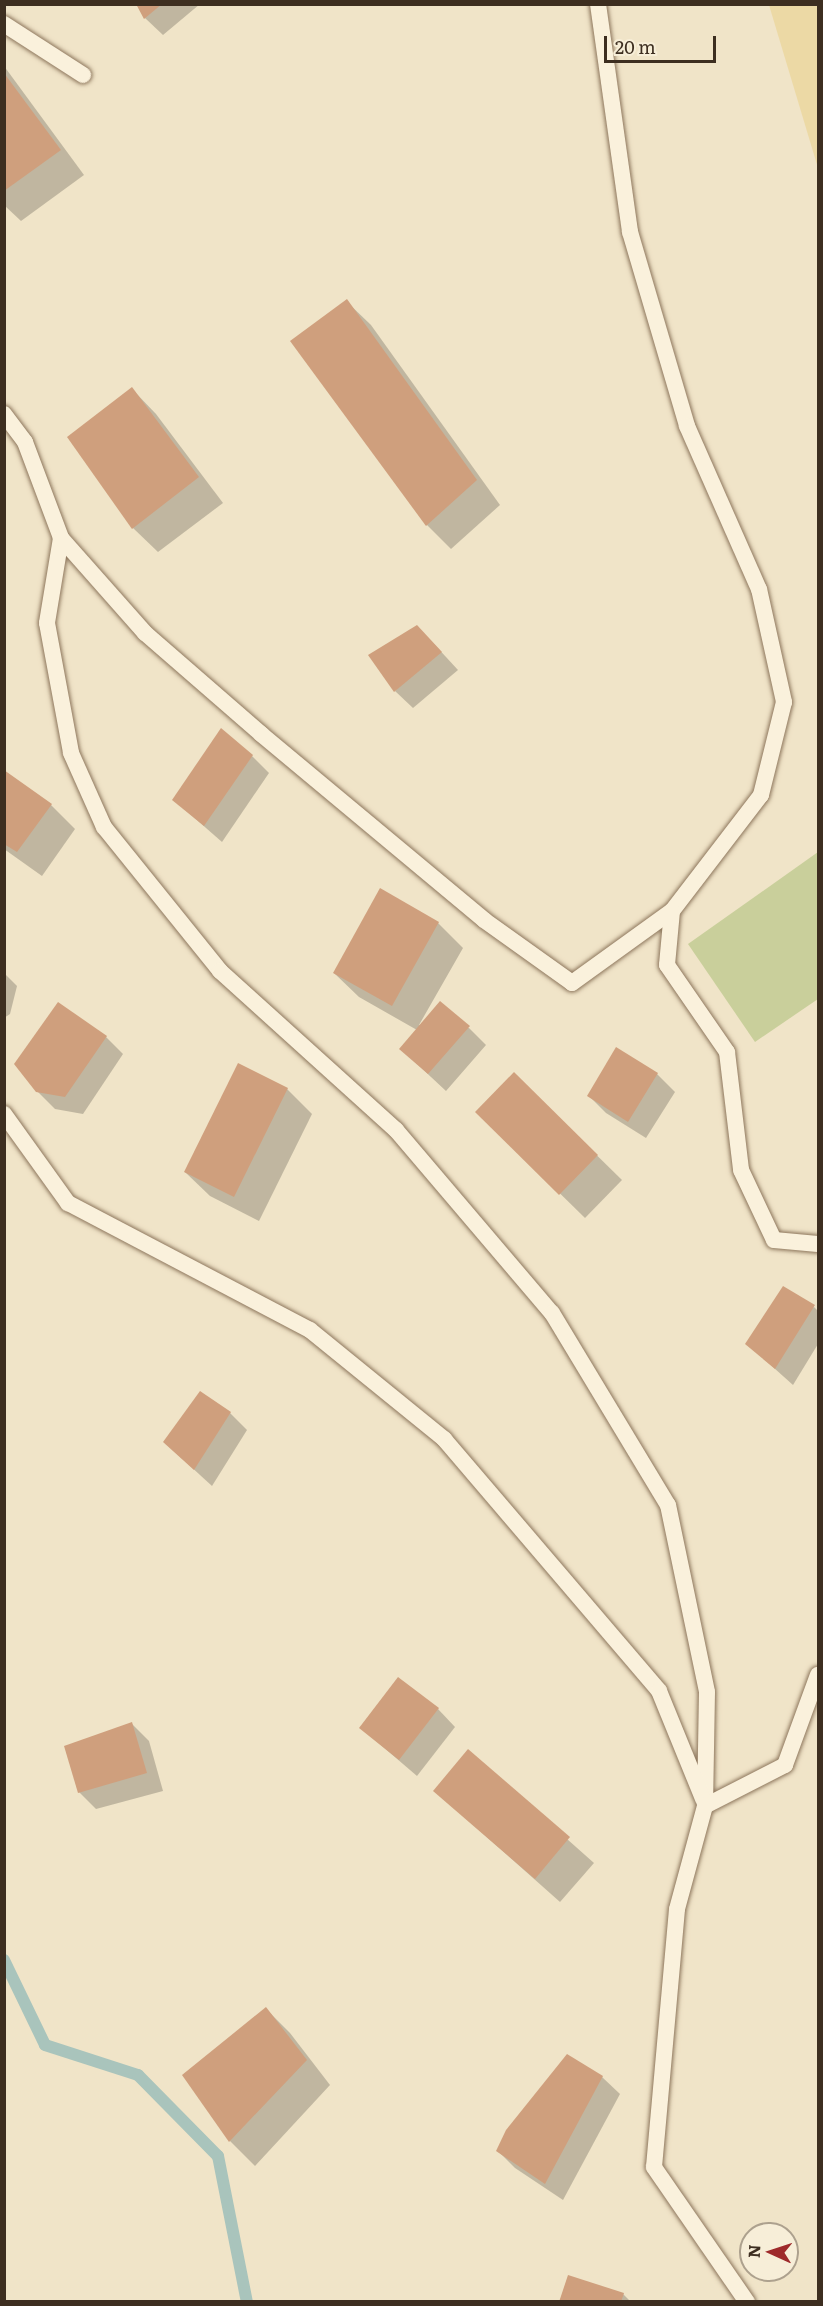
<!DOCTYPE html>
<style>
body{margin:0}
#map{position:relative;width:823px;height:2306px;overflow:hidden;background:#f0e4c8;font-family:Literata,serif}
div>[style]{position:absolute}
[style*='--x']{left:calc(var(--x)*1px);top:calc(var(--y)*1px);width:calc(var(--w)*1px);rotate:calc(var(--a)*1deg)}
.green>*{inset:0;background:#c9cf9b}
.sand>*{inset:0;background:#ecd9a5}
.shadow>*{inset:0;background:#0003}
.stream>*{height:12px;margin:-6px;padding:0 6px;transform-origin:6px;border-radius:6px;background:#a9c4bc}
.building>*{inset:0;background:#cf9f7d}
.roads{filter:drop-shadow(0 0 2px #8d765c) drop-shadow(0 0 2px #8d765c)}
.service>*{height:16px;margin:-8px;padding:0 8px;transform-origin:8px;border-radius:8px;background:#faf1dc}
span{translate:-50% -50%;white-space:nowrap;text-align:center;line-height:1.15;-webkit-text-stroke:4.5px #f7eed8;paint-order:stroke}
.frame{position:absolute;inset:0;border:6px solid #3d2e20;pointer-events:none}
.north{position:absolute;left:739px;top:2222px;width:60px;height:60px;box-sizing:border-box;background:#f7eed8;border:2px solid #ada18e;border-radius:50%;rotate:273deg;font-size:16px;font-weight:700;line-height:24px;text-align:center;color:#3d2e20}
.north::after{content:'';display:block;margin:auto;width:21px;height:27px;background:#9e2a2b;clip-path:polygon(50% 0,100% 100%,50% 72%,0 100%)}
.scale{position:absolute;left:604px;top:36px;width:112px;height:27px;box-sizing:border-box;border:3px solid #3d2e20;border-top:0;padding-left:8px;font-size:18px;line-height:21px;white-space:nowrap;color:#3d2e20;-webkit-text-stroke:4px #f7eed8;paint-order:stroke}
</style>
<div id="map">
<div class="green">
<div style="clip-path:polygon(818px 852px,818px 999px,755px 1042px,688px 944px)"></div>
</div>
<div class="sand">
<div style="clip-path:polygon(769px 5px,818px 5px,818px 168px)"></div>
</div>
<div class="shadow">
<div style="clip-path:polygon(137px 4px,200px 4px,163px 35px,145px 18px)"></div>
<div style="clip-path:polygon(4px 66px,84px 175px,21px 221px,4px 205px)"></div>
<div style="clip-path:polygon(346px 301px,371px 325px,500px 505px,451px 549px,427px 525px)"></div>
<div style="clip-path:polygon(132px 389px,156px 414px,223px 503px,158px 552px,133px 528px)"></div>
<div style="clip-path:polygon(434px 644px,458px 670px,413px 708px,395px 691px)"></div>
<div style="clip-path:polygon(252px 756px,269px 773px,222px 842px,174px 800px)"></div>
<div style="clip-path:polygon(4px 771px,51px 805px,75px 829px,42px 876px,4px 849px)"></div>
<div style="clip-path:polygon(381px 890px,438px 923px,463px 948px,419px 1025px,469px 1028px,486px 1045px,446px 1091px,401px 1049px,417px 1030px,359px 997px,334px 973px)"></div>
<div style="clip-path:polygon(4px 973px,17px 986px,10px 1014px,4px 1018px)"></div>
<div style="clip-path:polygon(106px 1037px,123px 1054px,83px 1114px,55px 1109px,37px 1091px)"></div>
<div style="clip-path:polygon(617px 1050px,657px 1074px,675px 1092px,646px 1138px,606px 1113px,589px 1096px)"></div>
<div style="clip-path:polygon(238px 1065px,287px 1089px,312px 1114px,259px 1221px,210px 1196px,185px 1172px)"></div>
<div style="clip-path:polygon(514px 1074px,622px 1180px,585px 1218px,477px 1112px)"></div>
<div style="clip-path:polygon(814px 1307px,818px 1311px,818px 1344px,793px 1385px,747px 1344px)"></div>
<div style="clip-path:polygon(230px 1413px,247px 1430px,212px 1486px,164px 1442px)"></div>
<div style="clip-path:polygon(438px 1709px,455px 1727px,417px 1776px,361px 1728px)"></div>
<div style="clip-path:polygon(132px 1724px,149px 1741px,163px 1791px,96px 1809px,79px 1792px)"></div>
<div style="clip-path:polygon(468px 1751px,594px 1863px,560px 1902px,435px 1791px)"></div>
<div style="clip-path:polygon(266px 2009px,290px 2033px,330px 2085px,255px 2166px,230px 2141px,184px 2075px)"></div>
<div style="clip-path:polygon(602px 2077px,620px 2094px,563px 2200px,515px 2168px,498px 2151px)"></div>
<div style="clip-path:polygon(623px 2294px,631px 2302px,561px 2302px)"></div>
</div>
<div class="stream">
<div style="--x:4;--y:1960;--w:94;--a:64.2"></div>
<div style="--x:45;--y:2045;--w:98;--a:17.9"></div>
<div style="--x:138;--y:2075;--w:114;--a:45.4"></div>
<div style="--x:218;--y:2156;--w:149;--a:78.8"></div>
</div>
<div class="building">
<div style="clip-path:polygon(136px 4px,162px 4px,144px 19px)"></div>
<div style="clip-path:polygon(4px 73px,61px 150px,4px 191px)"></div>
<div style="clip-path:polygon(347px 299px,477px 480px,426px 526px,290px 341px)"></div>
<div style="clip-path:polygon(132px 387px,199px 477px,132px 529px,67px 437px)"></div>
<div style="clip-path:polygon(417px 625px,442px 652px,394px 692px,368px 655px)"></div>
<div style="clip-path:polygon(221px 728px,253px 755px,204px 826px,172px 800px)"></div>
<div style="clip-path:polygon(4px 770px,52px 804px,17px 852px,4px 844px)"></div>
<div style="clip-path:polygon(380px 888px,439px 922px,392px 1006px,333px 973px)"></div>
<div style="clip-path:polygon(440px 1001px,470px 1026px,428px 1074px,399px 1049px)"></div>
<div style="clip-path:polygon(58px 1002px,107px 1036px,65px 1097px,36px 1092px,14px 1064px)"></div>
<div style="clip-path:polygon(616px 1047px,658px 1073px,628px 1122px,587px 1096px)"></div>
<div style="clip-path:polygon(238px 1063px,288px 1088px,234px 1197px,184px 1172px)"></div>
<div style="clip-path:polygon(514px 1072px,598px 1155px,559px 1195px,475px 1112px)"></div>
<div style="clip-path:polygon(783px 1286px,815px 1305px,775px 1369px,745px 1344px)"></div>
<div style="clip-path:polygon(200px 1391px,231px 1412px,194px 1470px,163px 1442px)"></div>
<div style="clip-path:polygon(398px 1677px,439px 1708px,399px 1760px,359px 1728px)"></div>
<div style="clip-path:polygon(132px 1722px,147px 1773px,78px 1793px,64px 1746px)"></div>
<div style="clip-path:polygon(468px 1749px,570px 1837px,535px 1879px,433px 1791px)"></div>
<div style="clip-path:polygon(266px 2007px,307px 2060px,229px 2142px,182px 2075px)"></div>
<div style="clip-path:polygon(567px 2054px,603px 2076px,545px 2184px,496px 2151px,506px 2130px)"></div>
<div style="clip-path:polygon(568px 2275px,624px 2293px,621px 2302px,559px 2302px)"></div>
</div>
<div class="roads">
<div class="service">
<div style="--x:598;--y:4;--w:230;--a:82"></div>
<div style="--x:630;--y:232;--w:202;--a:73.6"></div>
<div style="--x:687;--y:426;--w:178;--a:66.2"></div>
<div style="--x:759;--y:589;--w:116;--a:77.5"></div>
<div style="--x:784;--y:702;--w:96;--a:103.9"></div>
<div style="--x:761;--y:795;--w:146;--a:127.5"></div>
<div style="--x:672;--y:911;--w:54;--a:95.3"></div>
<div style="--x:667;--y:965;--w:106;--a:55.4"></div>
<div style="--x:727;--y:1052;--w:119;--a:83.2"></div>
<div style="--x:741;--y:1170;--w:77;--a:64.8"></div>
<div style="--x:774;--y:1240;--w:44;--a:5.2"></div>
<div style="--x:4;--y:24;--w:94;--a:32.8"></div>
<div style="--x:4;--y:414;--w:35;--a:53"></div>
<div style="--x:25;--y:442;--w:103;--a:69.4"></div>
<div style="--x:61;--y:538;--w:86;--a:99.4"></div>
<div style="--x:47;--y:623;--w:132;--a:79.5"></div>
<div style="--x:71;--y:753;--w:81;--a:66"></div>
<div style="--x:104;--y:827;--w:185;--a:51.1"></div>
<div style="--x:220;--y:971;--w:237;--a:42.1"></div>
<div style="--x:396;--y:1130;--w:240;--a:49.6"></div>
<div style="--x:552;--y:1313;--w:224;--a:58.9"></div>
<div style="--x:668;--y:1505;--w:191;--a:78.2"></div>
<div style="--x:707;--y:1692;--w:114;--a:91"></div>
<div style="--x:61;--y:538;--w:127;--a:48.5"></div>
<div style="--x:145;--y:633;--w:154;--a:41"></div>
<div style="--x:261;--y:734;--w:290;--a:39.8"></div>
<div style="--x:484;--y:920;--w:108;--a:35.6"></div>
<div style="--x:572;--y:983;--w:123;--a:-35.8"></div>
<div style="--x:4;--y:1114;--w:110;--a:54.3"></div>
<div style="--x:68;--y:1203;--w:273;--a:27.7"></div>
<div style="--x:310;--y:1330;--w:173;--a:39.1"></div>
<div style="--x:444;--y:1439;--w:331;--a:49.5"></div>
<div style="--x:659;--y:1691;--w:117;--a:67.8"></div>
<div style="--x:747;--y:2302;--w:164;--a:-124.6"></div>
<div style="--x:654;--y:2167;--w:259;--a:-84.9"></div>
<div style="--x:677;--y:1909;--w:107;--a:-74.8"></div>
<div style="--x:705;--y:1806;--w:90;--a:-27.1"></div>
<div style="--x:785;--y:1765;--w:96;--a:-69.9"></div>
</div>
</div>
<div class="frame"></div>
<div class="north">N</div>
<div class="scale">20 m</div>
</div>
